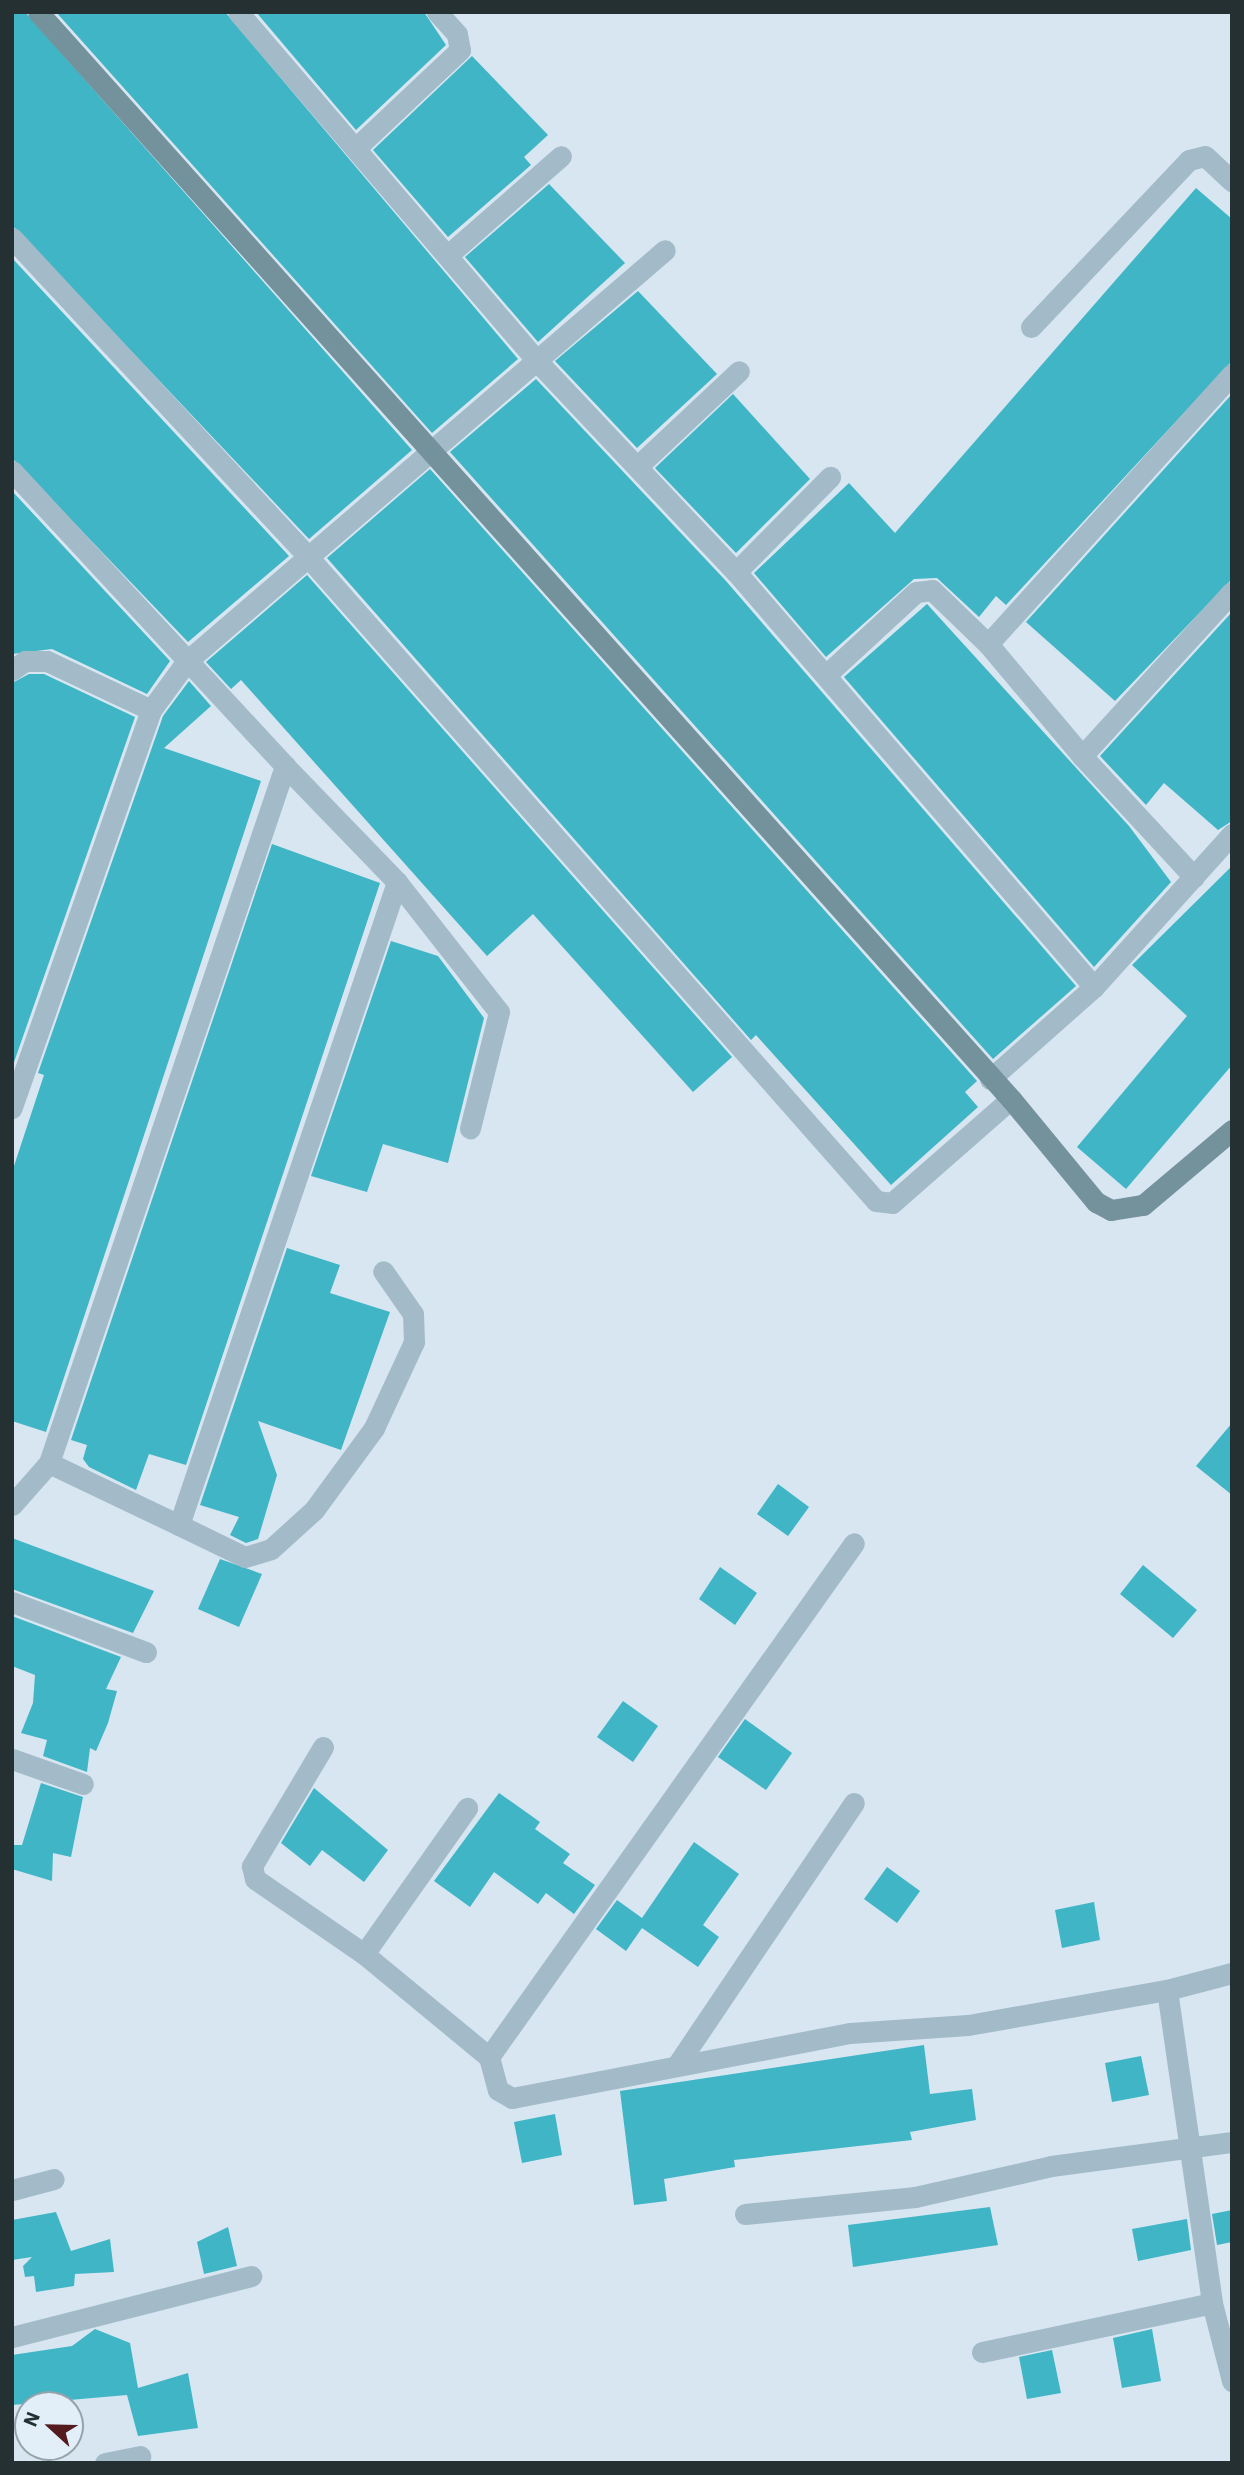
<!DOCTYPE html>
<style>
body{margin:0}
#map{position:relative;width:1244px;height:2475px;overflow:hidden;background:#d7e6f1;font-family:"IBM Plex Sans",sans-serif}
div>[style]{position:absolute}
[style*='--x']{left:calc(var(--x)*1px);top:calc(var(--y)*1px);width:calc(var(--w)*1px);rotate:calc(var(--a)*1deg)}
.building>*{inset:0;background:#3fb5c6}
.street>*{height:21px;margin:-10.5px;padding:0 10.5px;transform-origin:10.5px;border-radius:10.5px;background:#a3bbc8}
.secondary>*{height:21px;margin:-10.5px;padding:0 10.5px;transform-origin:10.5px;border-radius:10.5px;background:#74929c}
span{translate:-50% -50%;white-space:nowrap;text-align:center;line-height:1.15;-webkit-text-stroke:7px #e2eff9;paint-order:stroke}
.frame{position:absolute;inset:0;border:14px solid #253033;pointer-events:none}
.north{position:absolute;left:14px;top:2391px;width:70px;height:70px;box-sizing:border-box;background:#e2eff9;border:2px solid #96a3aa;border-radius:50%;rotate:292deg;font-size:19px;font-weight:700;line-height:28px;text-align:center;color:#253033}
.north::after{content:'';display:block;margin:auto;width:24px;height:32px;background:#541b1e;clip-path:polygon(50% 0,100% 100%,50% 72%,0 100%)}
</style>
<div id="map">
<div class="building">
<div style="clip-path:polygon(12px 12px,25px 12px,412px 450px,309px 539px,12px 225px)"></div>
<div style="clip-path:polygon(56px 12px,225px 12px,518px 359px,432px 433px)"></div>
<div style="clip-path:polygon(256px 12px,424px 12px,446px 45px,356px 130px)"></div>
<div style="clip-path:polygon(472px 56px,548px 135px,524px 157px,531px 165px,448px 237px,373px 150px)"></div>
<div style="clip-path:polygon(549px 184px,625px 263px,538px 342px,465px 257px)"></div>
<div style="clip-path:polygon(1196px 188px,1232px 219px,1232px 361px,1006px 605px,996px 596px,979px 617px,937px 578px,914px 579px,826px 657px,754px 573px,849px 483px,895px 533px)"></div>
<div style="clip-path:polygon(12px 258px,289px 556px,188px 642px,12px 458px)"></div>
<div style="clip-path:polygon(638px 291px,717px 374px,637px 448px,555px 361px)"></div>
<div style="clip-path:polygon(536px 379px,726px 581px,1076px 986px,993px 1059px,450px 452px)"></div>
<div style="clip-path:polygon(733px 394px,810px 479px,736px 553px,655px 468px)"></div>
<div style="clip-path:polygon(1232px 394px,1232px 579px,1115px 701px,1026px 622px)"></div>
<div style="clip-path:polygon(430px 469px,977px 1081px,965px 1092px,978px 1107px,891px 1185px,756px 1035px,751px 1040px,327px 558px)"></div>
<div style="clip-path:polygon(12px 491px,170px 661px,147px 694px,52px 649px,12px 654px)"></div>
<div style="clip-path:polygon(307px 575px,732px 1057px,693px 1092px,533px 914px,487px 956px,241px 680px,231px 689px,206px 662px)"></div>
<div style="clip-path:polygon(927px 604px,1129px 826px,1171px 882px,1094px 967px,844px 677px)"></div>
<div style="clip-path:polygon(1232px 612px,1232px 821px,1218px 830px,1164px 783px,1146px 805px,1100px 756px)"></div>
<div style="clip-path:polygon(29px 674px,44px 674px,135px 717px,13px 1065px,12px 683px)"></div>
<div style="clip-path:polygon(189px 681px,211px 706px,164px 748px,261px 781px,46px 1432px,12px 1421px,12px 1172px,44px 1075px,38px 1073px,163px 716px)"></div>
<div style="clip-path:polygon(272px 844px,380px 883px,186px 1465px,149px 1454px,136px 1490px,89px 1467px,83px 1459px,87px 1445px,71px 1440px)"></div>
<div style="clip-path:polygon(1232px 866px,1232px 1065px,1126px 1189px,1077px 1147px,1187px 1016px,1132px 965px)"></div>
<div style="clip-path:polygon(391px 941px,438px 956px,484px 1018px,448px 1163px,383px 1144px,367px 1192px,311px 1176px)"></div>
<div style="clip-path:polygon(287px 1248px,340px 1265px,330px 1293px,390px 1312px,341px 1450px,258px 1421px,277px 1475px,258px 1539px,246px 1543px,230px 1535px,239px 1517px,200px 1505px)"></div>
<div style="clip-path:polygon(1232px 1423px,1232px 1495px,1196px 1466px)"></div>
<div style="clip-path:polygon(778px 1484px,809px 1507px,788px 1536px,757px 1514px)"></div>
<div style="clip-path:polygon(12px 1538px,154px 1591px,133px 1633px,12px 1589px)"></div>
<div style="clip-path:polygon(220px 1559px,262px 1574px,239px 1627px,198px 1609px)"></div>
<div style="clip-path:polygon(1143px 1565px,1197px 1610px,1173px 1638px,1120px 1594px)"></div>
<div style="clip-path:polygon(720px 1567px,757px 1593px,735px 1625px,699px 1599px)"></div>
<div style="clip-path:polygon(12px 1616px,121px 1657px,106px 1689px,117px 1691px,108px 1723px,96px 1751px,90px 1748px,87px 1772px,43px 1756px,47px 1740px,21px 1733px,33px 1703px,35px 1675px,12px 1666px)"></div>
<div style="clip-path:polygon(623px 1701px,658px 1726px,633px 1762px,597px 1737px)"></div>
<div style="clip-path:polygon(745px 1719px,792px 1753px,766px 1790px,718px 1757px)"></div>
<div style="clip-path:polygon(41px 1783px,83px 1797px,71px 1857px,53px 1853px,52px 1881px,12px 1869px,12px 1845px,22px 1845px)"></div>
<div style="clip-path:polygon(314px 1788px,388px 1850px,364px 1882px,322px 1850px,310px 1866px,281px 1843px)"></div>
<div style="clip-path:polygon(499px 1793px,540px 1822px,535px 1829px,570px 1854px,563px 1863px,595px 1885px,574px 1914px,546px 1893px,538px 1904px,494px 1872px,470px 1907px,434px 1881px)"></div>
<div style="clip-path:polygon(694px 1842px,739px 1874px,703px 1925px,719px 1937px,698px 1967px,642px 1928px,626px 1951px,596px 1929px,617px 1900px,642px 1918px)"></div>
<div style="clip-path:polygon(887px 1867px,920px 1891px,897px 1923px,864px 1899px)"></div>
<div style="clip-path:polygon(1094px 1902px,1100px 1940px,1062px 1948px,1055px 1910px)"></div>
<div style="clip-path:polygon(924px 2045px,930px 2094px,972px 2089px,976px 2120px,910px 2132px,912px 2140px,734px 2160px,735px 2167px,664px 2179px,667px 2201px,634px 2205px,620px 2091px)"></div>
<div style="clip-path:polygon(1141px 2056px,1149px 2095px,1112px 2102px,1105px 2063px)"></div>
<div style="clip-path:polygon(555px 2114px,562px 2155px,522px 2163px,514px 2122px)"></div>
<div style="clip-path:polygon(990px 2207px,998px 2245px,853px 2267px,848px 2225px)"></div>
<div style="clip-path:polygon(1232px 2210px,1232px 2242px,1217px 2245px,1212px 2214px)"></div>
<div style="clip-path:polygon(56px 2212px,71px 2251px,110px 2239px,114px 2272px,75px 2274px,74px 2286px,36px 2292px,34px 2276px,25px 2277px,23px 2266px,32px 2257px,12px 2260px,12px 2220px)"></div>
<div style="clip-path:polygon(1187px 2219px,1191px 2250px,1138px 2261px,1132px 2229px)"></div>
<div style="clip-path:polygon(228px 2227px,237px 2266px,204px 2274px,197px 2242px)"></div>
<div style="clip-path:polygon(95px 2329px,130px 2343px,138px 2388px,188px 2373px,198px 2428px,138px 2436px,127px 2395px,12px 2405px,12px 2355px,72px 2346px)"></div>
<div style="clip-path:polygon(1152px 2329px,1161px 2381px,1122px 2388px,1113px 2338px)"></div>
<div style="clip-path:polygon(1052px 2350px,1061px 2393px,1027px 2399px,1019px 2357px)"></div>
</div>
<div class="street">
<div style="--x:238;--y:12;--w:458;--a:49.4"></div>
<div style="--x:536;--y:360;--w:291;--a:46.7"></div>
<div style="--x:736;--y:572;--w:548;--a:49.22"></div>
<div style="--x:358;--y:146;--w:140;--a:-43.3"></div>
<div style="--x:460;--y:50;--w:16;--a:-101"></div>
<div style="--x:457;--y:34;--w:30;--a:-132"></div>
<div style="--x:12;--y:238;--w:437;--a:47.1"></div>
<div style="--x:309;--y:558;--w:857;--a:48.59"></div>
<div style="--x:876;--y:1201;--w:16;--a:7"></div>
<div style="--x:892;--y:1203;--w:158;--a:-41.2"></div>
<div style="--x:448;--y:255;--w:150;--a:-41.2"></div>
<div style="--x:1031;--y:327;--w:230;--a:-46.6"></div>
<div style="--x:1189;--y:160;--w:16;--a:-14"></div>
<div style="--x:1205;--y:156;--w:37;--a:43"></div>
<div style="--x:639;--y:465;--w:137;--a:-43.2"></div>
<div style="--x:12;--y:471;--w:402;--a:47.2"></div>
<div style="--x:285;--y:766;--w:736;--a:108.71"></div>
<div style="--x:49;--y:1463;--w:56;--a:131.4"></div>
<div style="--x:736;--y:572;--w:134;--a:-45.3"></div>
<div style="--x:988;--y:644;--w:364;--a:-47.9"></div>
<div style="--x:12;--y:670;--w:16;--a:-35"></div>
<div style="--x:25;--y:661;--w:22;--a:0"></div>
<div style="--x:47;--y:661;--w:115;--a:25.2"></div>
<div style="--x:151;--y:710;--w:422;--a:109.3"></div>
<div style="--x:826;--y:675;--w:122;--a:-42.7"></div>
<div style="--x:916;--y:592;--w:16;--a:-7"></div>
<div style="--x:932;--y:590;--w:78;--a:44"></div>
<div style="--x:988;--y:644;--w:146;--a:50"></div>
<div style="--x:151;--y:710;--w:61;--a:-53.7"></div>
<div style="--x:187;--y:661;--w:630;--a:-40.69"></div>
<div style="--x:285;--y:766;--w:161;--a:46"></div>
<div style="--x:397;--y:882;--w:679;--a:108.73"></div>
<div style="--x:179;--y:1525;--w:73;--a:25.9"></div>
<div style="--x:245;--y:1557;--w:27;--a:-17"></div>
<div style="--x:271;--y:1549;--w:58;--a:-42.2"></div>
<div style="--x:314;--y:1510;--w:102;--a:-53.8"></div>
<div style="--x:374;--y:1428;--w:95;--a:-65.1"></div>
<div style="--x:414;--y:1342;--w:28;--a:-92"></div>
<div style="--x:413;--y:1314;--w:52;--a:-124.9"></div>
<div style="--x:1194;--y:877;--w:165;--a:-132.8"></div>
<div style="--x:1082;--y:756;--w:222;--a:-47.6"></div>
<div style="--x:397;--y:882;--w:165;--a:51.9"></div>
<div style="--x:499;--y:1012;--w:120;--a:104"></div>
<div style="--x:990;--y:1079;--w:139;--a:-41.5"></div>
<div style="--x:1094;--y:987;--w:206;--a:-48"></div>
<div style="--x:49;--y:1463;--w:144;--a:25.5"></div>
<div style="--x:12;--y:1602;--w:143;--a:20.5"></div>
<div style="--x:323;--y:1747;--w:139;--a:120.8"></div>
<div style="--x:252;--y:1866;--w:13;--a:77"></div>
<div style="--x:255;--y:1879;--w:132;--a:34.5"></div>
<div style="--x:364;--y:1954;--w:162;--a:39.5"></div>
<div style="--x:489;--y:2057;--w:34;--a:75"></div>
<div style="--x:498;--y:2090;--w:16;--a:30"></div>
<div style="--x:512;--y:2098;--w:344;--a:-10.9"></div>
<div style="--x:850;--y:2033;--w:118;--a:-3.9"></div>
<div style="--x:968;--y:2025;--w:202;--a:-10"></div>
<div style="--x:1167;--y:1990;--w:316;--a:81.8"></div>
<div style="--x:1212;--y:2303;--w:81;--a:75.6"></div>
<div style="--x:12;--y:1759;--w:75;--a:19.4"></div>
<div style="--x:364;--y:1954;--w:179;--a:-54.8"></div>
<div style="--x:1167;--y:1990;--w:67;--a:-14.7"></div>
<div style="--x:489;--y:2057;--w:630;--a:-54.62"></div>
<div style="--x:677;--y:2065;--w:316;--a:-56"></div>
<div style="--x:12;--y:2190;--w:43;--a:-14.7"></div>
<div style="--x:745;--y:2214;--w:171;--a:-5.7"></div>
<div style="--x:915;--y:2197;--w:139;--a:-12.8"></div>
<div style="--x:1051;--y:2166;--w:183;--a:-7.6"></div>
<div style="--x:12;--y:2337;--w:247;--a:-14.3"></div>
<div style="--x:982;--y:2352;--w:235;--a:-12"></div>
<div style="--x:105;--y:2463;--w:36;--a:-11"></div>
</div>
<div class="secondary">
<div style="--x:38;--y:12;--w:1459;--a:48.17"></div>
<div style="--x:1011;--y:1099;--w:134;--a:50.5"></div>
<div style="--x:1096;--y:1202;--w:17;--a:28"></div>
<div style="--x:1111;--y:1210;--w:32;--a:-9"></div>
<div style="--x:1143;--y:1205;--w:116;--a:-40.1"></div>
</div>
<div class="frame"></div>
<div class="north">N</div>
</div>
